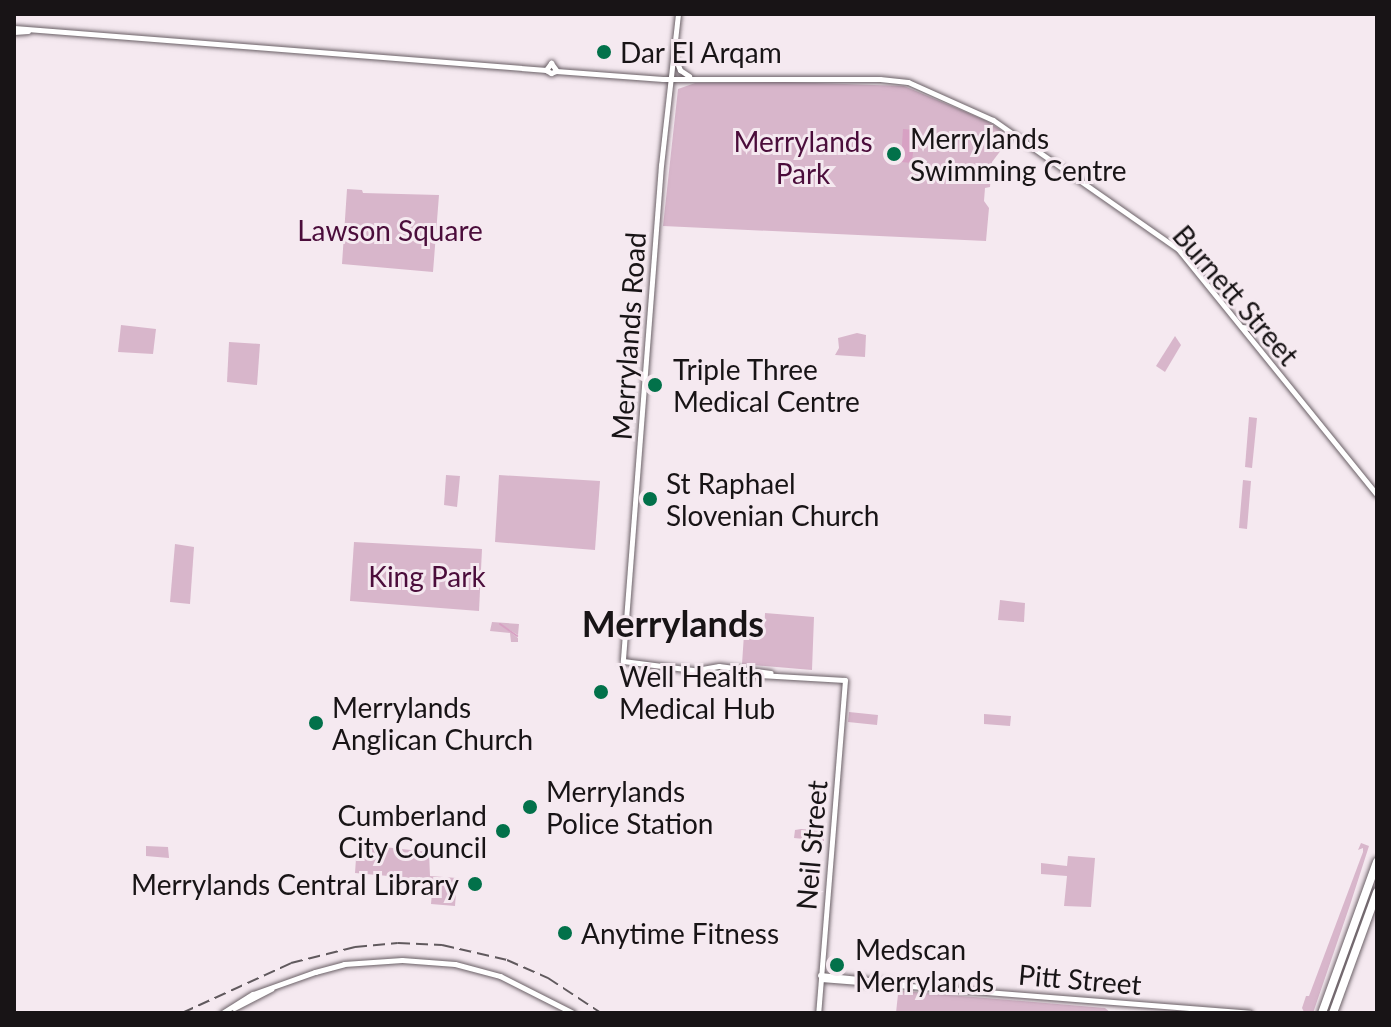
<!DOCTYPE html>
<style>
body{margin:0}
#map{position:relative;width:1391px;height:1027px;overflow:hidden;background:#f5e9f0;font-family:Lato,sans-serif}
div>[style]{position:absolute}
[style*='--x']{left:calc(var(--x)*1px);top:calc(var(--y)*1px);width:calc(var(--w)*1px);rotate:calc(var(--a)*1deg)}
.green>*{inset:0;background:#d8b6cb}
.water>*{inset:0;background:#d7a1c3}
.stream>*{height:2px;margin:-1px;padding:0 1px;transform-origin:1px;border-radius:1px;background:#d7a1c3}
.roads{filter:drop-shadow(0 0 2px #6a6066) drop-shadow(0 0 2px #6a6066)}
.secondary>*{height:5px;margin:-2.5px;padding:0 2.5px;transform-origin:2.5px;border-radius:2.5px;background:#fff}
.highway>*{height:8px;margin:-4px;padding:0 4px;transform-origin:4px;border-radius:4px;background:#fff}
.rail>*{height:2px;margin-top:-1px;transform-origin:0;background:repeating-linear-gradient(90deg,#60595d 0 12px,transparent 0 18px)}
.dots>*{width:22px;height:22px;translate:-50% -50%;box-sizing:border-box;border:4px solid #f5e9f0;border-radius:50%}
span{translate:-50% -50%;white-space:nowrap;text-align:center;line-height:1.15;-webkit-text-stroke:6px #f5e9f0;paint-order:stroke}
.poi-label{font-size:28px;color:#181416}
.left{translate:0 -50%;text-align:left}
.right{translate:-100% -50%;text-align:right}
.park-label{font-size:28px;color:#4b0d3b}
.street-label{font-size:28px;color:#181416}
.district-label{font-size:36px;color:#181416;font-weight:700}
.frame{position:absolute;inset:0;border:16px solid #181416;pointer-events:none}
</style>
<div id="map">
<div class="green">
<div style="clip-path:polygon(785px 82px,904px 86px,987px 121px,1011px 137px,992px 162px,990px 187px,985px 188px,984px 201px,989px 208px,986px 241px,663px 226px,678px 89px,695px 83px)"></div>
<div style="clip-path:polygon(347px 189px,362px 190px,363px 193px,439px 195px,433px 272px,342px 264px)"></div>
<div style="clip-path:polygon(121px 325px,156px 329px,153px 354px,118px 352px)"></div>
<div style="clip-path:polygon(857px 333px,866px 335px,865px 357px,835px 355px,839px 348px,838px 338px)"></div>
<div style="clip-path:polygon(1175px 336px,1181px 345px,1165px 372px,1156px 366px)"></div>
<div style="clip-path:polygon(229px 342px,260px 344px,257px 385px,227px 382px)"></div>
<div style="clip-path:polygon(1249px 417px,1257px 418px,1252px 468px,1245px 467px)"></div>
<div style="clip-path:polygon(446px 475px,460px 476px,457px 507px,444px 505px)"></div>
<div style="clip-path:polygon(499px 475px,600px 481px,595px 550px,495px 542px)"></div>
<div style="clip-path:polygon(1243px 480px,1251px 481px,1247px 529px,1239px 528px)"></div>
<div style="clip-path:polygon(354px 542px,482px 549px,479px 611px,350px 601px)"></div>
<div style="clip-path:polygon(175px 544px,194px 547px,190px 604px,170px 602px)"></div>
<div style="clip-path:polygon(1000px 600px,1025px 603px,1024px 622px,998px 620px)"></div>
<div style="clip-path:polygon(765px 613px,814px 617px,812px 670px,742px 664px,744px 634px,764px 635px)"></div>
<div style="clip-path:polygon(492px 622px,519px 624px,518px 635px,500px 624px,518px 638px,518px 642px,511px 642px,510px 633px,490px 631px)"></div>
<div style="clip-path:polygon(849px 712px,878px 715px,877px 725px,848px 722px)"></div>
<div style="clip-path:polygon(984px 714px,1011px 716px,1010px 726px,984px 724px)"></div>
<div style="clip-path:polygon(801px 829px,823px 831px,824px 841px,794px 838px,795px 830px)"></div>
<div style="clip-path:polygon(1361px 843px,1369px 846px,1350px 905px,1313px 1013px,1304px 1012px,1302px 1008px,1306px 996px,1309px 996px,1363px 852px,1363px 848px,1358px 850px)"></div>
<div style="clip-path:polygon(357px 844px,429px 852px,430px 876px,457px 878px,455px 906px,431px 904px,432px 892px,422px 891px,422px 879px,355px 873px)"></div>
<div style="clip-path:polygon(146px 846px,168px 847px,169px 858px,146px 856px)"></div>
<div style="clip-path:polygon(1068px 856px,1095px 858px,1091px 907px,1064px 906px,1067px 876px,1041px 874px,1041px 863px,1067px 866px)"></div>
<div style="clip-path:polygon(902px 991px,1105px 1008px,1111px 1013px,896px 1013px,898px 994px)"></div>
</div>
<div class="water">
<div style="clip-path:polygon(903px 129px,915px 130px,912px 163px,901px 162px)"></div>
</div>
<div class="stream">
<div style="--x:500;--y:624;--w:21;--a:35"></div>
</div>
<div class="roads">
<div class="secondary">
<div style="--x:678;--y:14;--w:152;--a:96.4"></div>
<div style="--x:661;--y:165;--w:497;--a:94.4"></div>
<div style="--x:623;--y:661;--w:86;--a:7.4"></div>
<div style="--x:708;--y:672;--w:137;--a:3.3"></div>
<div style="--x:845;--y:680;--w:334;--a:94.6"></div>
<div style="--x:14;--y:28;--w:534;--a:4.51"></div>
<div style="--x:546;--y:70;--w:6;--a:31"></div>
<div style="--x:551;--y:73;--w:5;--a:-22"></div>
<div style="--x:556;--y:71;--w:107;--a:4.3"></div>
<div style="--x:663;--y:79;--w:217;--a:0"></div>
<div style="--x:880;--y:79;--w:28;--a:6"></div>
<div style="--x:908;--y:82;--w:93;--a:24.1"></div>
<div style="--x:993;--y:120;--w:226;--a:34.9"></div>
<div style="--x:1178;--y:249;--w:316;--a:51"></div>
<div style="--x:14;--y:32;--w:14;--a:-4"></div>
<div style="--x:676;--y:60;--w:11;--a:68"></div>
<div style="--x:680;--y:70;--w:11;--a:34"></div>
<div style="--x:546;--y:70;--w:9;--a:-54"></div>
<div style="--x:551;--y:63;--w:9;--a:54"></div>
<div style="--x:1242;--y:327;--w:8;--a:7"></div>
<div style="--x:1250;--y:328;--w:11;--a:-56"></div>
<div style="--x:702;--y:669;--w:17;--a:-10"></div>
<div style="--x:719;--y:666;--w:52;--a:7.7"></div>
<div style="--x:820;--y:975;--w:87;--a:5.9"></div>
<div style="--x:821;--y:979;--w:430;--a:4.5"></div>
<div style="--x:234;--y:1008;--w:42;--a:-27.2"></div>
<div style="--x:222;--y:1013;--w:36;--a:-32"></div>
<div style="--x:253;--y:994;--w:66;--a:-19.5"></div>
<div style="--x:315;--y:972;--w:30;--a:-15"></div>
<div style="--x:344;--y:964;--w:58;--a:-3.9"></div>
<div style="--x:402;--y:960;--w:53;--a:4.3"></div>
<div style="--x:455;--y:964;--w:47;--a:14.9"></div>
<div style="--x:500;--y:976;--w:82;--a:26.9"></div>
</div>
<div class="highway">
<div style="--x:1322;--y:1013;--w:161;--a:-70"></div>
<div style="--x:1333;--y:1013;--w:129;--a:-70"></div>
</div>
</div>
<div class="rail">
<div style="--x:182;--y:1013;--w:120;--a:-24.6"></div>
<div style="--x:291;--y:963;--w:66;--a:-14"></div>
<div style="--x:355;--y:947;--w:43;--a:-5.3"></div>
<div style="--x:398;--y:943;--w:44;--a:2.6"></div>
<div style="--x:442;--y:945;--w:67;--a:13"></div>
<div style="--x:507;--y:960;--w:45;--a:23.7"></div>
<div style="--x:548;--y:978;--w:64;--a:33.4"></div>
</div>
<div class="dots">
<div style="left:604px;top:52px;background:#02714a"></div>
<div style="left:894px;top:154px;background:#02714a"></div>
<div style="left:655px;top:385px;background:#02714a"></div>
<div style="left:650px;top:499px;background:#02714a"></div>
<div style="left:601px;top:692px;background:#02714a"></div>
<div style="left:316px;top:723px;background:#02714a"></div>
<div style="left:530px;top:807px;background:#02714a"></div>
<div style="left:503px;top:831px;background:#02714a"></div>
<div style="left:475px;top:884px;background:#02714a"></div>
<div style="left:565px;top:933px;background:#02714a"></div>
<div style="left:837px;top:965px;background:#02714a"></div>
</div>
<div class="poi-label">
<span class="left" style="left:620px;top:52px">Dar El Arqam</span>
<span class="left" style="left:910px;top:154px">Merrylands<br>Swimming Centre</span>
<span class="left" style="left:673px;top:385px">Triple Three<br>Medical Centre</span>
<span class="left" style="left:666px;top:499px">St Raphael<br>Slovenian Church</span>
<span class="left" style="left:619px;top:692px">Well Health<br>Medical Hub</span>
<span class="left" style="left:332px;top:723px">Merrylands<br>Anglican Church</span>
<span class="left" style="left:546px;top:807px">Merrylands<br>Police Station</span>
<span class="right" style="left:487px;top:831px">Cumberland<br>City Council</span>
<span class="right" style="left:459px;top:884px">Merrylands Central Library</span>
<span class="left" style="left:581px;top:933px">Anytime Fitness</span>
<span class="left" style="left:855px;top:965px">Medscan<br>Merrylands</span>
</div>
<div class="park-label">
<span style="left:803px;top:157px">Merrylands<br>Park</span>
<span style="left:390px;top:230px">Lawson Square</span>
<span style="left:427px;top:576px">King Park</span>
</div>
<div class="street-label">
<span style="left:1236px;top:295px;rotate:49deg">Burnett Street</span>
<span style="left:628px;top:336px;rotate:-86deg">Merrylands Road</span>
<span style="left:811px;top:845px;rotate:-85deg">Neil Street</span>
<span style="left:1080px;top:979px;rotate:5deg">Pitt Street</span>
</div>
<div class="district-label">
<span style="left:673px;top:624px">Merrylands</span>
</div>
<div class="frame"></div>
</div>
